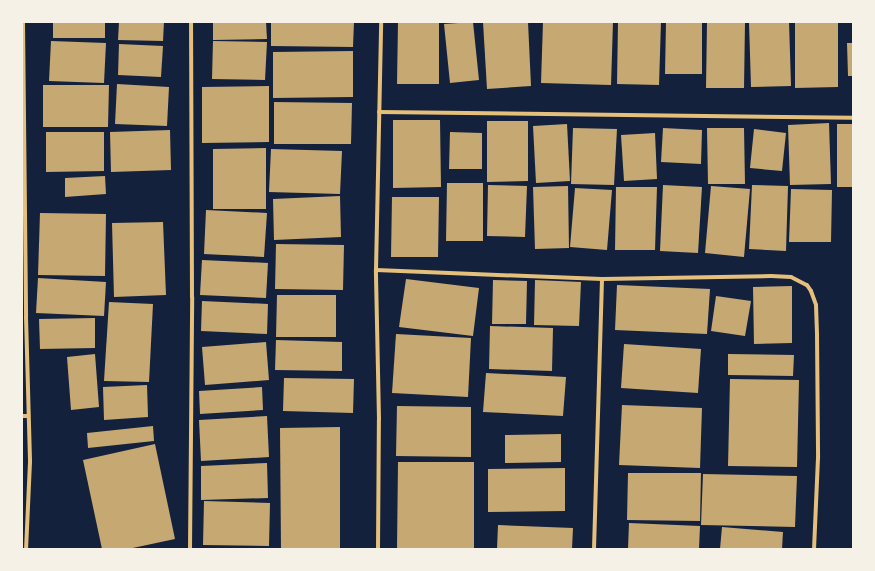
<!DOCTYPE html>
<style>
body{margin:0}
#map{position:relative;width:875px;height:571px;overflow:hidden;background:#14213d;font-family:"Noto Serif",serif}
div>[style]{position:absolute}
[style*='--x']{left:calc(var(--x)*1px);top:calc(var(--y)*1px);width:calc(var(--w)*1px);rotate:calc(var(--a)*1deg)}
.building>*{inset:0;background:#c6a872}
.minor>*{height:4px;margin:-2px;padding:0 2px;transform-origin:2px;border-radius:2px;background:#e5c07b}
span{translate:-50% -50%;white-space:nowrap;text-align:center;line-height:1.15;-webkit-text-stroke:4px #f6f1e7;paint-order:stroke}
.frame{position:absolute;inset:0;border:23px solid #f6f1e7;pointer-events:none}
</style>
<div id="map">
<div class="building">
<div style="clip-path:polygon(53px 22px,105px 22px,105px 38px,53px 38px)"></div>
<div style="clip-path:polygon(119px 22px,164px 22px,163px 41px,118px 40px)"></div>
<div style="clip-path:polygon(213px 22px,266px 22px,267px 39px,213px 40px)"></div>
<div style="clip-path:polygon(271px 22px,354px 22px,353px 47px,271px 46px)"></div>
<div style="clip-path:polygon(398px 22px,439px 22px,439px 84px,397px 84px)"></div>
<div style="clip-path:polygon(473px 22px,479px 80px,450px 83px,444px 24px)"></div>
<div style="clip-path:polygon(483px 22px,528px 22px,531px 86px,487px 89px)"></div>
<div style="clip-path:polygon(543px 22px,613px 22px,611px 85px,541px 83px)"></div>
<div style="clip-path:polygon(618px 22px,661px 22px,659px 85px,617px 84px)"></div>
<div style="clip-path:polygon(666px 22px,702px 22px,702px 74px,665px 74px)"></div>
<div style="clip-path:polygon(707px 22px,745px 22px,744px 88px,706px 88px)"></div>
<div style="clip-path:polygon(749px 22px,789px 22px,791px 86px,751px 87px)"></div>
<div style="clip-path:polygon(795px 22px,838px 22px,838px 87px,795px 88px)"></div>
<div style="clip-path:polygon(51px 41px,106px 43px,104px 83px,49px 81px)"></div>
<div style="clip-path:polygon(213px 41px,267px 42px,265px 80px,212px 79px)"></div>
<div style="clip-path:polygon(847px 43px,853px 43px,853px 76px,848px 76px)"></div>
<div style="clip-path:polygon(119px 44px,163px 46px,161px 77px,118px 75px)"></div>
<div style="clip-path:polygon(353px 51px,353px 97px,273px 98px,273px 52px)"></div>
<div style="clip-path:polygon(117px 84px,169px 87px,167px 126px,115px 124px)"></div>
<div style="clip-path:polygon(43px 85px,109px 85px,108px 127px,43px 127px)"></div>
<div style="clip-path:polygon(269px 86px,269px 142px,202px 143px,202px 87px)"></div>
<div style="clip-path:polygon(274px 102px,352px 103px,351px 144px,274px 144px)"></div>
<div style="clip-path:polygon(393px 120px,440px 120px,441px 187px,393px 188px)"></div>
<div style="clip-path:polygon(487px 121px,528px 121px,528px 181px,487px 182px)"></div>
<div style="clip-path:polygon(829px 123px,831px 184px,790px 185px,788px 125px)"></div>
<div style="clip-path:polygon(567px 124px,570px 181px,536px 183px,533px 126px)"></div>
<div style="clip-path:polygon(837px 124px,853px 124px,853px 187px,837px 187px)"></div>
<div style="clip-path:polygon(573px 128px,617px 129px,614px 185px,571px 184px)"></div>
<div style="clip-path:polygon(663px 128px,702px 130px,701px 164px,661px 162px)"></div>
<div style="clip-path:polygon(707px 128px,744px 128px,745px 184px,708px 184px)"></div>
<div style="clip-path:polygon(754px 129px,786px 133px,782px 171px,750px 168px)"></div>
<div style="clip-path:polygon(170px 130px,171px 170px,111px 172px,110px 132px)"></div>
<div style="clip-path:polygon(46px 132px,104px 132px,104px 171px,46px 172px)"></div>
<div style="clip-path:polygon(450px 132px,482px 133px,482px 169px,449px 169px)"></div>
<div style="clip-path:polygon(655px 133px,657px 179px,624px 181px,621px 135px)"></div>
<div style="clip-path:polygon(266px 148px,266px 209px,213px 209px,213px 149px)"></div>
<div style="clip-path:polygon(271px 149px,342px 151px,340px 194px,269px 192px)"></div>
<div style="clip-path:polygon(105px 176px,106px 194px,65px 197px,65px 178px)"></div>
<div style="clip-path:polygon(447px 183px,483px 183px,483px 241px,446px 241px)"></div>
<div style="clip-path:polygon(488px 185px,527px 186px,525px 237px,487px 236px)"></div>
<div style="clip-path:polygon(663px 185px,702px 187px,698px 253px,660px 251px)"></div>
<div style="clip-path:polygon(752px 185px,788px 186px,786px 251px,749px 249px)"></div>
<div style="clip-path:polygon(568px 186px,569px 248px,535px 249px,533px 187px)"></div>
<div style="clip-path:polygon(711px 186px,750px 189px,744px 257px,705px 253px)"></div>
<div style="clip-path:polygon(616px 187px,657px 187px,655px 250px,615px 250px)"></div>
<div style="clip-path:polygon(575px 188px,612px 190px,607px 250px,570px 247px)"></div>
<div style="clip-path:polygon(791px 189px,832px 190px,831px 242px,789px 242px)"></div>
<div style="clip-path:polygon(340px 196px,341px 237px,274px 240px,273px 199px)"></div>
<div style="clip-path:polygon(392px 197px,439px 197px,438px 257px,391px 257px)"></div>
<div style="clip-path:polygon(206px 210px,267px 213px,264px 257px,204px 254px)"></div>
<div style="clip-path:polygon(40px 213px,106px 214px,105px 276px,38px 275px)"></div>
<div style="clip-path:polygon(163px 222px,166px 295px,114px 297px,112px 223px)"></div>
<div style="clip-path:polygon(276px 244px,344px 245px,343px 290px,275px 289px)"></div>
<div style="clip-path:polygon(202px 260px,268px 263px,266px 298px,200px 295px)"></div>
<div style="clip-path:polygon(38px 278px,106px 282px,104px 316px,36px 313px)"></div>
<div style="clip-path:polygon(406px 279px,479px 288px,473px 336px,399px 327px)"></div>
<div style="clip-path:polygon(493px 280px,527px 281px,526px 324px,492px 324px)"></div>
<div style="clip-path:polygon(535px 280px,581px 282px,579px 326px,534px 325px)"></div>
<div style="clip-path:polygon(617px 285px,710px 289px,707px 334px,615px 330px)"></div>
<div style="clip-path:polygon(792px 286px,792px 343px,754px 344px,753px 287px)"></div>
<div style="clip-path:polygon(277px 295px,336px 295px,336px 337px,276px 337px)"></div>
<div style="clip-path:polygon(716px 296px,751px 301px,745px 336px,711px 331px)"></div>
<div style="clip-path:polygon(202px 301px,268px 304px,267px 334px,201px 331px)"></div>
<div style="clip-path:polygon(109px 302px,153px 304px,149px 382px,104px 381px)"></div>
<div style="clip-path:polygon(95px 318px,95px 348px,40px 349px,39px 319px)"></div>
<div style="clip-path:polygon(490px 326px,553px 328px,552px 371px,489px 369px)"></div>
<div style="clip-path:polygon(396px 334px,471px 338px,468px 397px,392px 393px)"></div>
<div style="clip-path:polygon(276px 340px,342px 342px,342px 371px,275px 370px)"></div>
<div style="clip-path:polygon(266px 342px,269px 380px,205px 385px,202px 347px)"></div>
<div style="clip-path:polygon(624px 344px,701px 349px,698px 393px,621px 388px)"></div>
<div style="clip-path:polygon(95px 354px,99px 407px,71px 410px,67px 357px)"></div>
<div style="clip-path:polygon(728px 354px,794px 355px,793px 376px,728px 375px)"></div>
<div style="clip-path:polygon(486px 373px,566px 377px,563px 416px,483px 412px)"></div>
<div style="clip-path:polygon(284px 378px,354px 379px,353px 413px,283px 411px)"></div>
<div style="clip-path:polygon(730px 379px,799px 380px,797px 467px,728px 466px)"></div>
<div style="clip-path:polygon(147px 385px,148px 417px,104px 420px,103px 387px)"></div>
<div style="clip-path:polygon(262px 387px,263px 410px,200px 414px,199px 391px)"></div>
<div style="clip-path:polygon(622px 405px,702px 408px,700px 468px,619px 465px)"></div>
<div style="clip-path:polygon(397px 406px,471px 407px,471px 457px,396px 456px)"></div>
<div style="clip-path:polygon(267px 416px,269px 457px,201px 461px,199px 420px)"></div>
<div style="clip-path:polygon(153px 426px,154px 441px,88px 448px,87px 433px)"></div>
<div style="clip-path:polygon(340px 427px,340px 549px,281px 549px,280px 428px)"></div>
<div style="clip-path:polygon(561px 434px,561px 462px,505px 463px,505px 435px)"></div>
<div style="clip-path:polygon(155px 444px,175px 539px,128px 549px,102px 549px,83px 460px)"></div>
<div style="clip-path:polygon(398px 462px,474px 462px,474px 549px,397px 549px)"></div>
<div style="clip-path:polygon(267px 463px,268px 498px,201px 500px,201px 466px)"></div>
<div style="clip-path:polygon(565px 468px,565px 511px,488px 512px,488px 469px)"></div>
<div style="clip-path:polygon(628px 473px,701px 473px,700px 521px,627px 520px)"></div>
<div style="clip-path:polygon(703px 474px,797px 476px,795px 527px,701px 525px)"></div>
<div style="clip-path:polygon(204px 501px,270px 503px,269px 546px,203px 545px)"></div>
<div style="clip-path:polygon(629px 523px,700px 526px,699px 549px,628px 549px)"></div>
<div style="clip-path:polygon(498px 525px,573px 528px,572px 549px,497px 549px)"></div>
<div style="clip-path:polygon(722px 527px,783px 532px,782px 549px,720px 549px)"></div>
</div>
<div class="minor">
<div style="--x:23;--y:22;--w:295;--a:89.4"></div>
<div style="--x:26;--y:317;--w:145;--a:88.4"></div>
<div style="--x:30;--y:462;--w:87;--a:92.6"></div>
<div style="--x:379;--y:112;--w:474;--a:0.7"></div>
<div style="--x:376;--y:270;--w:226;--a:2.3"></div>
<div style="--x:602;--y:279;--w:169;--a:-1"></div>
<div style="--x:771;--y:276;--w:20;--a:3"></div>
<div style="--x:791;--y:277;--w:18;--a:27"></div>
<div style="--x:807;--y:285;--w:7;--a:56"></div>
<div style="--x:811;--y:291;--w:15;--a:70"></div>
<div style="--x:816;--y:305;--w:29;--a:88"></div>
<div style="--x:817;--y:334;--w:124;--a:89.5"></div>
<div style="--x:818;--y:458;--w:91;--a:92.5"></div>
<div style="--x:22;--y:416;--w:6;--a:0"></div>
<div style="--x:190;--y:549;--w:252;--a:-89.5"></div>
<div style="--x:192;--y:297;--w:275;--a:-90.2"></div>
<div style="--x:378;--y:549;--w:130;--a:-89.6"></div>
<div style="--x:379;--y:419;--w:149;--a:-91.2"></div>
<div style="--x:376;--y:270;--w:248;--a:-88.8"></div>
<div style="--x:594;--y:549;--w:270;--a:-88.3"></div>
</div>
<div class="frame"></div>
</div>
